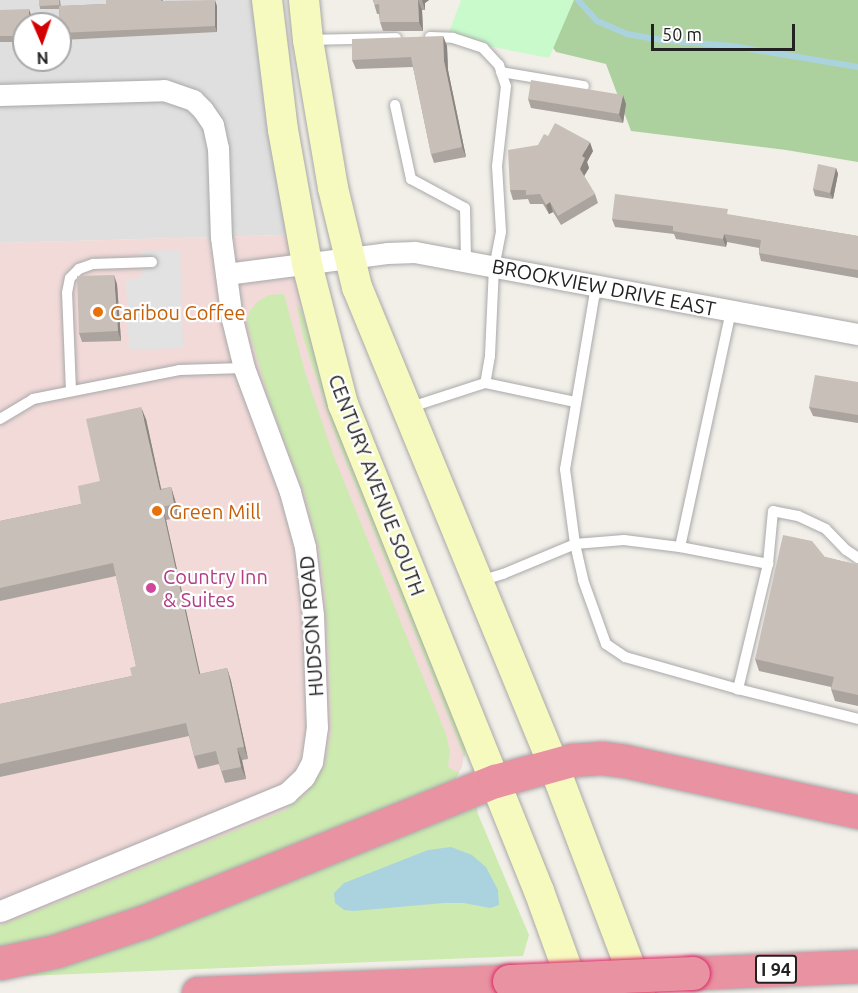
<!DOCTYPE html>
<style>
body{margin:0}
#map{position:relative;width:858px;height:993px;overflow:hidden;background:#f2efe9;font-family:Ubuntu,sans-serif}
div>[style]{position:absolute}
[style*='--x']{left:calc(var(--x)*1px);top:calc(var(--y)*1px);width:calc(var(--w)*1px);rotate:calc(var(--a)*1deg)}
.residential>*{inset:0;background:#e0dfdf}
.commercial>*{inset:0;background:#f2dad9}
.grass>*{inset:0;background:#cdebb0}
.forest>*{inset:0;background:#add19e}
.park>*{inset:0;background:#c8facc}
.parking>*{inset:0;background:#e2e2e2}
.water>*{inset:0;background:#aad3df}
.stream>*{height:6px;margin:-3px;padding:0 3px;transform-origin:3px;border-radius:3px;background:#aad3df}
.roads{filter:drop-shadow(0 0 2px #a9a9a9) drop-shadow(0 0 2px #a9a9a9)}
.service>*{height:10px;margin:-5px;padding:0 5px;transform-origin:5px;border-radius:5px;background:#fff}
.minor>*{height:21px;margin:-10.5px;padding:0 10.5px;transform-origin:10.5px;border-radius:10.5px;background:#fff}
.secondary>*{height:30px;margin:-15px;padding:0 15px;transform-origin:15px;border-radius:15px;background:#f7fabf}
.motorway>*{height:33px;margin:-16.5px;padding:0 16.5px;transform-origin:16.5px;border-radius:16.5px;background:#e892a2}
.bridges{filter:drop-shadow(0 0 2px #dc2a67) drop-shadow(0 0 2px #dc2a67)}
.motorway-bridge>*{height:33px;margin:-16.5px;padding:0 16.5px;transform-origin:16.5px;border-radius:16.5px;background:#e892a2}
.wall>*{inset:0;background:#aba49e}
.shaded-wall>*{inset:0;background:#8b8681}
.building>*{inset:0;background:#c7bfb8}
.dots>*{width:16px;height:16px;translate:-50% -50%;box-sizing:border-box;border:3px solid #fff;border-radius:50%}
span{translate:-50% -50%;white-space:nowrap;text-align:center;line-height:1.15;-webkit-text-stroke:4.5px #fff;paint-order:stroke}
.shield-label span{padding:2px 4px;background:#fff;border:2px solid;border-radius:4px;-webkit-text-stroke-width:0}
.shield-label{font-size:18px;color:#222;font-weight:700}
.street-label{font-size:20px;color:#222}
.food-label{font-size:20px;color:#c56008}
.left{translate:0 -50%;text-align:left}
.hotel-label{font-size:20px;color:#b23c85}
.north{position:absolute;left:12px;top:12px;width:60px;height:60px;box-sizing:border-box;background:#fff;border:2px solid #a7a7a7;border-radius:50%;rotate:178deg;font-size:16px;font-weight:700;line-height:24px;text-align:center;color:#222}
.north::after{content:'';display:block;margin:auto;width:21px;height:27px;background:#d40000;clip-path:polygon(50% 0,100% 100%,50% 72%,0 100%)}
.scale{position:absolute;left:651px;top:24px;width:144px;height:27px;box-sizing:border-box;border:3px solid #222;border-top:0;padding-left:8px;font-size:18px;line-height:21px;white-space:nowrap;color:#222;-webkit-text-stroke:4px #fff;paint-order:stroke}
</style>
<div id="map">
<div class="residential">
<div style="clip-path:polygon(evenodd,0 0,257px 0,286px 229px,284px 235px,0 243px,0 0,24px 24px,60px 24px,60px 60px,24px 60px,24px 24px)"></div>
</div>
<div class="commercial">
<div style="clip-path:polygon(286px 229px,303px 315px,321px 380px,345px 450px,465px 750px,462px 767px,454px 781px,0 954px,0 243px,283px 235px)"></div>
</div>
<div class="grass">
<div style="clip-path:polygon(284px 294px,305px 372px,333px 454px,446px 734px,450px 751px,448px 767px,459px 773px,454px 781px,130px 916px,0 954px,0 926px,284px 811px,307px 793px,325px 765px,331px 734px,330px 671px,324px 584px,319px 549px,305px 495px,270px 402px,247px 323px,249px 312px,258px 301px,269px 295px)"></div>
<div style="clip-path:polygon(296px 302px,303px 315px,345px 450px,465px 747px,465px 758px,334px 432px,304px 340px)"></div>
<div style="clip-path:polygon(476px 803px,478px 814px,529px 935px,523px 956px,0 977px)"></div>
</div>
<div class="forest">
<div style="clip-path:polygon(519px 0,858px 0,858px 162px,786px 150px,631px 131px,606px 64px,556px 52px)"></div>
</div>
<div class="park">
<div style="clip-path:polygon(461px 0,574px 0,549px 58px,447px 38px)"></div>
</div>
<div class="parking">
<div style="clip-path:polygon(180px 250px,183px 348px,129px 350px,126px 280px,142px 277px,141px 251px)"></div>
</div>
<div class="water">
<div style="clip-path:polygon(451px 847px,472px 855px,486px 867px,498px 890px,499px 905px,490px 908px,464px 903px,444px 903px,354px 911px,344px 910px,335px 903px,334px 893px,344px 883px,428px 850px)"></div>
</div>
<div class="stream">
<div style="--x:578;--y:0;--w:28;--a:48"></div>
<div style="--x:597;--y:21;--w:33;--a:23"></div>
<div style="--x:627;--y:34;--w:35;--a:10"></div>
<div style="--x:661;--y:40;--w:71;--a:4.8"></div>
<div style="--x:732;--y:46;--w:128;--a:9.5"></div>
</div>
<div class="roads">
<div class="service">
<div style="--x:430;--y:37;--w:23;--a:2"></div>
<div style="--x:453;--y:38;--w:32;--a:18"></div>
<div style="--x:483;--y:48;--w:23;--a:47"></div>
<div style="--x:499;--y:65;--w:22;--a:72"></div>
<div style="--x:506;--y:86;--w:81;--a:96.4"></div>
<div style="--x:497;--y:166;--w:66;--a:86.5"></div>
<div style="--x:501;--y:232;--w:36;--a:101"></div>
<div style="--x:494;--y:267;--w:89;--a:92.6"></div>
<div style="--x:490;--y:356;--w:27;--a:100"></div>
<div style="--x:310;--y:40;--w:86;--a:-1.3"></div>
<div style="--x:501;--y:72;--w:84;--a:9.6"></div>
<div style="--x:395;--y:105;--w:76;--a:77.8"></div>
<div style="--x:411;--y:179;--w:61;--a:28.2"></div>
<div style="--x:465;--y:208;--w:52;--a:88.9"></div>
<div style="--x:596;--y:286;--w:186;--a:99.6"></div>
<div style="--x:565;--y:469;--w:76;--a:82.4"></div>
<div style="--x:575;--y:544;--w:37;--a:77"></div>
<div style="--x:583;--y:580;--w:68;--a:70.2"></div>
<div style="--x:606;--y:644;--w:23;--a:34"></div>
<div style="--x:625;--y:657;--w:117;--a:15.8"></div>
<div style="--x:71;--y:391;--w:98;--a:-92.3"></div>
<div style="--x:67;--y:293;--w:15;--a:-79"></div>
<div style="--x:70;--y:278;--w:13;--a:-45"></div>
<div style="--x:79;--y:269;--w:15;--a:-20"></div>
<div style="--x:93;--y:264;--w:59;--a:-1.9"></div>
<div style="--x:408;--y:408;--w:81;--a:-18"></div>
<div style="--x:485;--y:383;--w:92;--a:11.9"></div>
<div style="--x:0;--y:419;--w:39;--a:-31"></div>
<div style="--x:33;--y:399;--w:149;--a:-11.2"></div>
<div style="--x:179;--y:370;--w:65;--a:-1.8"></div>
<div style="--x:680;--y:547;--w:90;--a:10.9"></div>
<div style="--x:858;--y:558;--w:14;--a:-146"></div>
<div style="--x:846;--y:550;--w:29;--a:-134"></div>
<div style="--x:826;--y:529;--w:31;--a:-155"></div>
<div style="--x:798;--y:516;--w:25;--a:-169"></div>
<div style="--x:773;--y:511;--w:53;--a:95.4"></div>
<div style="--x:768;--y:564;--w:129;--a:103.5"></div>
<div style="--x:738;--y:689;--w:124;--a:14"></div>
<div style="--x:480;--y:581;--w:24;--a:-17"></div>
<div style="--x:503;--y:574;--w:78;--a:-22.6"></div>
<div style="--x:575;--y:544;--w:49;--a:-4.7"></div>
<div style="--x:624;--y:540;--w:56;--a:7.1"></div>
<div style="--x:680;--y:547;--w:241;--a:-77.8"></div>
</div>
<div class="minor">
<div style="--x:0;--y:95;--w:164;--a:-1.7"></div>
<div style="--x:164;--y:90;--w:31;--a:19"></div>
<div style="--x:193;--y:100;--w:14;--a:45"></div>
<div style="--x:203;--y:110;--w:18;--a:56"></div>
<div style="--x:213;--y:125;--w:24;--a:78"></div>
<div style="--x:218;--y:148;--w:89;--a:88.1"></div>
<div style="--x:221;--y:237;--w:83;--a:82.4"></div>
<div style="--x:232;--y:319;--w:50;--a:76.2"></div>
<div style="--x:244;--y:368;--w:132;--a:69.6"></div>
<div style="--x:290;--y:492;--w:57;--a:74.7"></div>
<div style="--x:305;--y:547;--w:68;--a:83.3"></div>
<div style="--x:313;--y:615;--w:112;--a:88"></div>
<div style="--x:317;--y:727;--w:35;--a:98"></div>
<div style="--x:312;--y:762;--w:17;--a:118"></div>
<div style="--x:304;--y:777;--w:23;--a:137"></div>
<div style="--x:287;--y:793;--w:310;--a:157.6"></div>
<div style="--x:226;--y:274;--w:162;--a:-7.4"></div>
<div style="--x:387;--y:253;--w:28;--a:-2"></div>
<div style="--x:415;--y:252;--w:451;--a:10.5"></div>
</div>
<div class="secondary">
<div style="--x:267;--y:0;--w:131;--a:83"></div>
<div style="--x:283;--y:130;--w:136;--a:79.8"></div>
<div style="--x:307;--y:264;--w:145;--a:75.6"></div>
<div style="--x:343;--y:404;--w:525;--a:68.08"></div>
<div style="--x:539;--y:891;--w:109;--a:70.1"></div>
<div style="--x:304;--y:0;--w:40;--a:84.3"></div>
<div style="--x:308;--y:40;--w:150;--a:80.4"></div>
<div style="--x:333;--y:188;--w:102;--a:76.4"></div>
<div style="--x:357;--y:287;--w:516;--a:67.66"></div>
<div style="--x:553;--y:764;--w:245;--a:69.2"></div>
</div>
<div class="motorway">
<div style="--x:0;--y:963;--w:57;--a:-12.1"></div>
<div style="--x:56;--y:951;--w:95;--a:-18.4"></div>
<div style="--x:146;--y:921;--w:376;--a:-21.9"></div>
<div style="--x:495;--y:781;--w:80;--a:-15.3"></div>
<div style="--x:572;--y:760;--w:30;--a:-4"></div>
<div style="--x:602;--y:758;--w:23;--a:7"></div>
<div style="--x:625;--y:761;--w:239;--a:12.3"></div>
<div style="--x:693;--y:973;--w:165;--a:-2.4"></div>
<div style="--x:198;--y:993;--w:311;--a:-2.2"></div>
</div>
</div>
<div class="bridges">
<div class="motorway-bridge">
<div style="--x:509;--y:981;--w:184;--a:-2.5"></div>
</div>
</div>
<div class="wall">
<div style="clip-path:polygon(39px 0,60px 0,61px 6px,106px 4px,106px 0,163px 0,163px 1px,217px 6px,217px 32px,62px 40px,60px 34px,59px 9px,40px 9px)"></div>
<div style="clip-path:polygon(373px 0,429px 0,425px 3px,425px 10px,422px 10px,423px 31px,383px 31px,380px 22px,379px 14px,377px 14px)"></div>
<div style="clip-path:polygon(0 10px,31px 15px,31px 24px,24px 24px,24px 42px,0 42px)"></div>
<div style="clip-path:polygon(443px 36px,447px 46px,448px 70px,466px 157px,434px 163px,431px 154px,413px 67px,356px 69px,352px 60px)"></div>
<div style="clip-path:polygon(528px 99px,626px 104px,623px 123px,531px 108px)"></div>
<div style="clip-path:polygon(538px 145px,593px 151px,587px 162px,589px 168px,584px 176px,595px 194px,598px 203px,561px 225px,553px 212px,549px 214px,543px 204px,530px 204px,528px 199px,513px 200px,510px 190px)"></div>
<div style="clip-path:polygon(836px 168px,838px 174px,833px 199px,815px 196px,813px 189px)"></div>
<div style="clip-path:polygon(730px 215px,858px 236px,858px 278px,761px 261px,759px 253px,759px 248px,727px 242px,726px 247px,676px 239px,674px 234px,615px 227px,612px 219px)"></div>
<div style="clip-path:polygon(117px 284px,121px 341px,82px 342px,79px 333px)"></div>
<div style="clip-path:polygon(858px 382px,858px 423px,813px 416px,809px 407px)"></div>
<div style="clip-path:polygon(146px 419px,161px 489px,171px 487px,175px 500px,179px 517px,166px 520px,200px 674px,227px 668px,231px 681px,248px 759px,242px 760px,246px 779px,225px 783px,219px 764px,198px 769px,194px 756px,189px 736px,0 777px,0 704px,132px 676px,136px 666px,116px 576px,0 601px,0 521px,81px 504px,100px 481px)"></div>
<div style="clip-path:polygon(825px 557px,858px 565px,858px 706px,835px 701px,831px 689px,831px 687px,759px 671px,755px 659px)"></div>
</div>
<div class="shaded-wall">
<div style="clip-path:polygon(215px 0,217px 6px,217px 32px,215px 26px)"></div>
<div style="clip-path:polygon(418px 0,422px 10px,423px 31px,419px 22px)"></div>
<div style="clip-path:polygon(422px 0,429px 0,425px 3px,425px 10px)"></div>
<div style="clip-path:polygon(29px 9px,31px 15px,31px 24px,29px 24px)"></div>
<div style="clip-path:polygon(443px 36px,447px 46px,448px 70px,466px 157px,462px 147px,444px 61px)"></div>
<div style="clip-path:polygon(623px 95px,626px 104px,623px 123px,619px 114px)"></div>
<div style="clip-path:polygon(590px 142px,593px 151px,587px 162px,589px 168px,583px 178px,580px 169px,582px 156px)"></div>
<div style="clip-path:polygon(836px 168px,838px 174px,833px 199px,830px 193px)"></div>
<div style="clip-path:polygon(550px 202px,553px 212px,549px 214px,546px 205px)"></div>
<div style="clip-path:polygon(724px 234px,727px 242px,726px 247px,723px 239px)"></div>
<div style="clip-path:polygon(114px 275px,117px 284px,121px 341px,118px 331px)"></div>
<div style="clip-path:polygon(141px 407px,146px 419px,164px 502px,160px 490px)"></div>
<div style="clip-path:polygon(171px 487px,175px 500px,179px 517px,174px 504px)"></div>
<div style="clip-path:polygon(162px 507px,166px 520px,203px 687px,199px 674px)"></div>
<div style="clip-path:polygon(227px 668px,231px 681px,248px 759px,244px 747px)"></div>
<div style="clip-path:polygon(237px 748px,242px 760px,246px 779px,241px 767px)"></div>
</div>
<div class="building">
<div style="clip-path:polygon(39px 0,59px 0,59px 5px,39px 6px)"></div>
<div style="clip-path:polygon(106px 0,161px 0,161px 1px,215px 0,215px 26px,60px 33px,59px 6px,106px 4px)"></div>
<div style="clip-path:polygon(374px 0,422px 0,418px 0,419px 22px,380px 22px,379px 4px,374px 5px)"></div>
<div style="clip-path:polygon(29px 9px,29px 24px,24px 24px,24px 36px,0 36px,0 10px)"></div>
<div style="clip-path:polygon(443px 36px,444px 61px,462px 147px,431px 154px,411px 57px,352px 60px,352px 39px)"></div>
<div style="clip-path:polygon(531px 80px,623px 95px,619px 114px,528px 99px)"></div>
<div style="clip-path:polygon(555px 123px,590px 142px,582px 156px,585px 158px,580px 169px,595px 194px,558px 216px,550px 202px,546px 205px,540px 194px,526px 195px,526px 190px,510px 190px,508px 150px,538px 145px,544px 134px,548px 136px)"></div>
<div style="clip-path:polygon(818px 164px,836px 168px,830px 193px,813px 189px)"></div>
<div style="clip-path:polygon(615px 194px,728px 209px,727px 214px,858px 236px,858px 270px,759px 253px,761px 240px,724px 234px,723px 239px,673px 231px,673px 226px,612px 219px)"></div>
<div style="clip-path:polygon(114px 275px,118px 331px,79px 333px,77px 276px)"></div>
<div style="clip-path:polygon(815px 375px,858px 382px,858px 415px,809px 407px)"></div>
<div style="clip-path:polygon(141px 407px,160px 490px,171px 487px,174px 504px,162px 507px,199px 674px,227px 668px,244px 747px,237px 748px,241px 767px,221px 771px,216px 751px,194px 756px,186px 723px,0 764px,0 704px,132px 676px,130px 668px,136px 666px,113px 563px,0 588px,0 521px,81px 504px,78px 486px,100px 481px,86px 419px)"></div>
<div style="clip-path:polygon(783px 535px,812px 541px,825px 557px,858px 565px,858px 695px,831px 689px,834px 677px,755px 659px)"></div>
</div>
<div class="dots">
<div style="left:98px;top:312px;background:#e8710a"></div>
<div style="left:157px;top:511px;background:#e8710a"></div>
<div style="left:151px;top:588px;background:#d1479c"></div>
</div>
<div class="shield-label">
<span style="left:776px;top:969px">I 94</span>
</div>
<div class="street-label">
<span style="left:604px;top:287px;rotate:11deg">BROOKVIEW DRIVE EAST</span>
<span style="left:377px;top:485px;rotate:69deg">CENTURY AVENUE SOUTH</span>
<span style="left:311px;top:626px;rotate:-94deg">HUDSON ROAD</span>
</div>
<div class="food-label">
<span class="left" style="left:110px;top:312px">Caribou Coffee</span>
<span class="left" style="left:169px;top:511px">Green Mill</span>
</div>
<div class="hotel-label">
<span class="left" style="left:163px;top:588px">Country Inn<br>&amp; Suites</span>
</div>
<div class="north">N</div>
<div class="scale">50 m</div>
</div>
